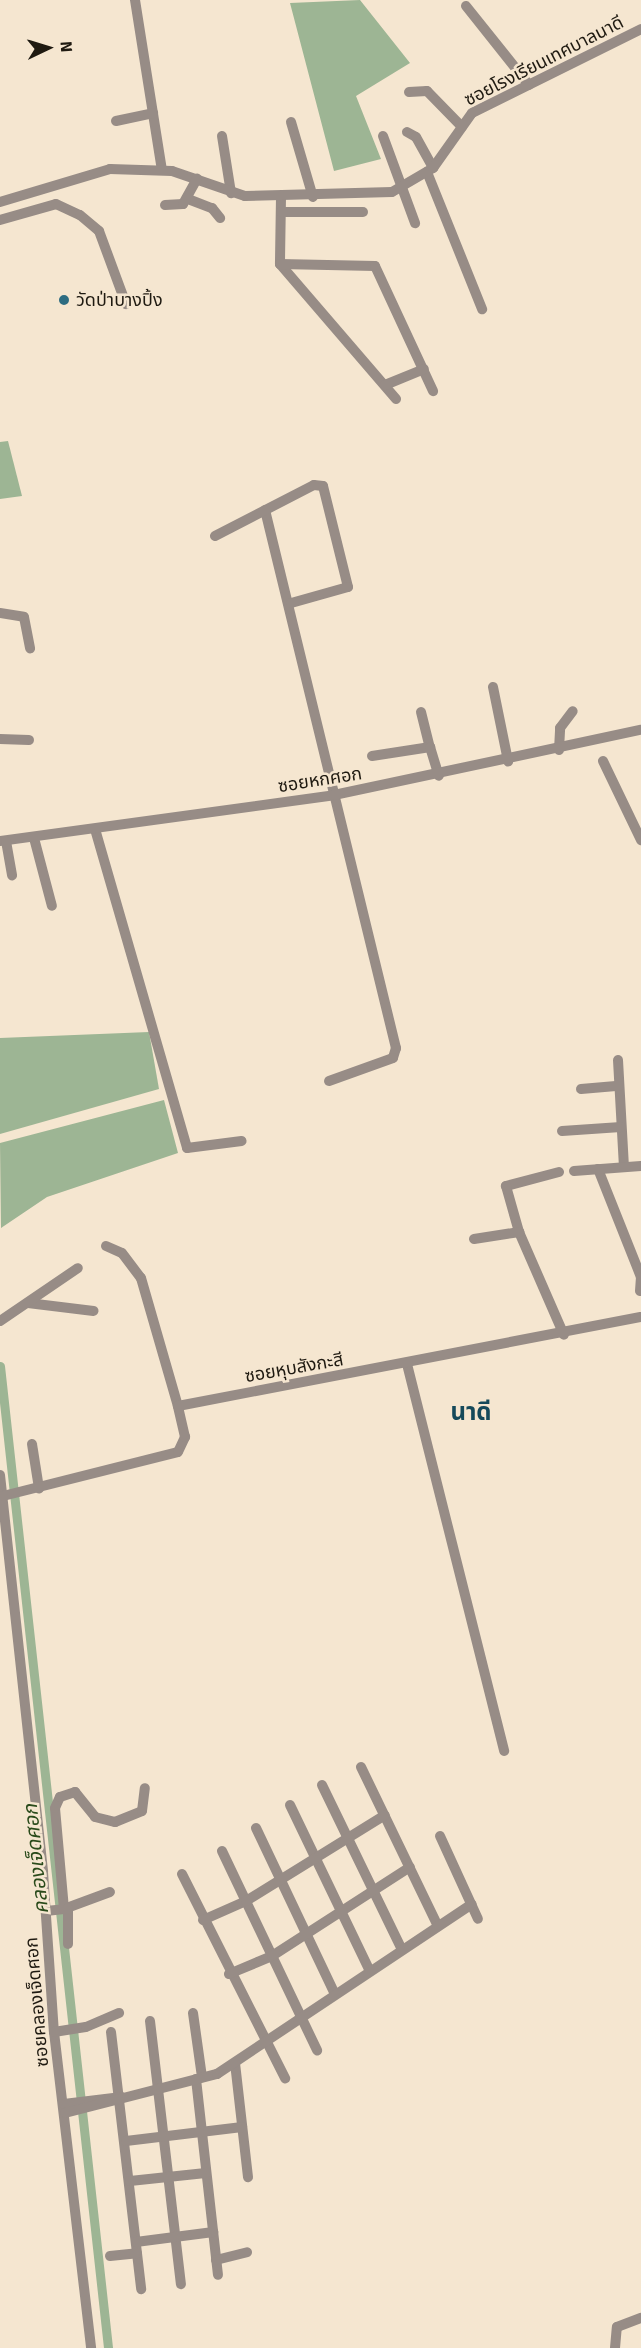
<!DOCTYPE html>
<meta charset="utf-8">
<style>
body{margin:0}
#map{position:relative;width:641px;height:2348px;overflow:hidden;background:#f5e6d0;font-family:Signika,"Noto Sans Thai",sans-serif}
div>[style]{position:absolute}
[style*='--x']{left:calc(var(--x)*1px);top:calc(var(--y)*1px);width:calc(var(--w)*1px);rotate:calc(var(--a)*1deg)}
.water>*{inset:0;background:#9db594}
.canal>*{height:9px;margin:-4.5px;padding:0 4.5px;transform-origin:4.5px;border-radius:4.5px;background:#9db594}
.minor>*{height:10px;margin:-5px;padding:0 5px;transform-origin:5px;border-radius:5px;background:#978c86}
.dots>*{width:16px;height:16px;translate:-50% -50%;box-sizing:border-box;border:3px solid #f5e6d0;border-radius:50%}
span{translate:-50% -50%;white-space:nowrap;text-align:center;line-height:1.15;-webkit-text-stroke:5px #f5e6d0;paint-order:stroke}
.street-label{font-size:18px;color:#1f1a11}
.poi-label{font-size:18px;color:#1f1a11}
.left{translate:0 -50%;text-align:left}
.water-label{font-size:20px;color:#294a1a;font-style:italic}
.district-label{font-size:24px;color:#15495a;font-weight:700}
.north{position:absolute;left:18px;top:18px;width:60px;height:60px;-webkit-text-stroke:4px #f5e6d0;paint-order:stroke;rotate:86deg;font-size:16px;font-weight:700;line-height:24px;text-align:center;color:#1f1a11}
.north::after{content:'';display:block;margin:auto;width:21px;height:27px;background:#1f1a11;clip-path:polygon(50% 0,100% 100%,50% 72%,0 100%)}
</style>
<div id="map">
<div class="water">
<div style="clip-path:polygon(360px 0,410px 63px,356px 96px,381px 159px,334px 171px,290px 3px)"></div>
<div style="clip-path:polygon(8px 441px,22px 496px,0 499px,0 442px)"></div>
<div style="clip-path:polygon(149px 1032px,159px 1089px,0 1134px,0 1038px)"></div>
<div style="clip-path:polygon(164px 1100px,178px 1153px,47px 1197px,1px 1228px,0 1143px)"></div>
</div>
<div class="canal">
<div style="--x:0;--y:1366;--w:988;--a:83.72"></div>
</div>
<div class="minor">
<div style="--x:135;--y:0;--w:172;--a:81"></div>
<div style="--x:466;--y:6;--w:101;--a:51.4"></div>
<div style="--x:409;--y:92;--w:18;--a:-3"></div>
<div style="--x:427;--y:91;--w:50;--a:45.8"></div>
<div style="--x:116;--y:121;--w:38;--a:-12"></div>
<div style="--x:291;--y:122;--w:78;--a:73.7"></div>
<div style="--x:407;--y:132;--w:10;--a:29"></div>
<div style="--x:416;--y:137;--w:35;--a:61"></div>
<div style="--x:222;--y:136;--w:58;--a:81"></div>
<div style="--x:383;--y:136;--w:93;--a:69.8"></div>
<div style="--x:427;--y:172;--w:148;--a:68.1"></div>
<div style="--x:281;--y:197;--w:67;--a:90.9"></div>
<div style="--x:280;--y:264;--w:178;--a:49.3"></div>
<div style="--x:188;--y:199;--w:26;--a:21"></div>
<div style="--x:212;--y:208;--w:13;--a:51"></div>
<div style="--x:0;--y:202;--w:115;--a:-16.7"></div>
<div style="--x:110;--y:169;--w:62;--a:1.8"></div>
<div style="--x:172;--y:171;--w:77;--a:18.9"></div>
<div style="--x:245;--y:196;--w:147;--a:-1.6"></div>
<div style="--x:392;--y:192;--w:48;--a:-30.3"></div>
<div style="--x:433;--y:168;--w:67;--a:-54.7"></div>
<div style="--x:472;--y:113;--w:189;--a:-26.4"></div>
<div style="--x:165;--y:205;--w:18;--a:-3"></div>
<div style="--x:183;--y:204;--w:29;--a:-61"></div>
<div style="--x:281;--y:212;--w:82;--a:0"></div>
<div style="--x:0;--y:220;--w:58;--a:-15.9"></div>
<div style="--x:56;--y:204;--w:26;--a:25"></div>
<div style="--x:80;--y:215;--w:25;--a:40"></div>
<div style="--x:99;--y:231;--w:78;--a:69.7"></div>
<div style="--x:280;--y:264;--w:95;--a:1.2"></div>
<div style="--x:375;--y:266;--w:138;--a:65.1"></div>
<div style="--x:385;--y:385;--w:42;--a:-22.3"></div>
<div style="--x:265;--y:510;--w:554;--a:76.32"></div>
<div style="--x:396;--y:1048;--w:10;--a:107"></div>
<div style="--x:393;--y:1058;--w:68;--a:160.2"></div>
<div style="--x:215;--y:536;--w:111;--a:-27.3"></div>
<div style="--x:314;--y:485;--w:9;--a:6"></div>
<div style="--x:323;--y:486;--w:104;--a:76.1"></div>
<div style="--x:348;--y:587;--w:59;--a:164.3"></div>
<div style="--x:0;--y:613;--w:24;--a:9"></div>
<div style="--x:24;--y:617;--w:32;--a:79"></div>
<div style="--x:493;--y:687;--w:76;--a:78.5"></div>
<div style="--x:421;--y:712;--w:36;--a:76"></div>
<div style="--x:0;--y:739;--w:29;--a:2"></div>
<div style="--x:559;--y:750;--w:22;--a:-87"></div>
<div style="--x:560;--y:728;--w:21;--a:-53"></div>
<div style="--x:372;--y:756;--w:59;--a:-8.8"></div>
<div style="--x:430;--y:747;--w:30;--a:73"></div>
<div style="--x:603;--y:761;--w:88;--a:64.3"></div>
<div style="--x:95;--y:829;--w:332;--a:73.9"></div>
<div style="--x:187;--y:1148;--w:55;--a:-7.3"></div>
<div style="--x:34;--y:838;--w:70;--a:75.2"></div>
<div style="--x:0;--y:841;--w:337;--a:-7.8"></div>
<div style="--x:334;--y:795;--w:314;--a:-12"></div>
<div style="--x:6;--y:841;--w:35;--a:80"></div>
<div style="--x:618;--y:1060;--w:107;--a:86.8"></div>
<div style="--x:581;--y:1089;--w:38;--a:-5"></div>
<div style="--x:562;--y:1131;--w:59;--a:-3.9"></div>
<div style="--x:598;--y:1169;--w:116;--a:68.3"></div>
<div style="--x:574;--y:1171;--w:67;--a:-4.3"></div>
<div style="--x:559;--y:1172;--w:55;--a:165.2"></div>
<div style="--x:506;--y:1186;--w:48;--a:74.2"></div>
<div style="--x:519;--y:1232;--w:112;--a:66.4"></div>
<div style="--x:474;--y:1239;--w:46;--a:-8.8"></div>
<div style="--x:106;--y:1246;--w:17;--a:24"></div>
<div style="--x:122;--y:1253;--w:31;--a:53"></div>
<div style="--x:141;--y:1278;--w:133;--a:73.9"></div>
<div style="--x:640;--y:1291;--w:14;--a:-86"></div>
<div style="--x:28;--y:1303;--w:66;--a:6.9"></div>
<div style="--x:0;--y:1321;--w:94;--a:-34.2"></div>
<div style="--x:407;--y:1364;--w:399;--a:75.9"></div>
<div style="--x:32;--y:1444;--w:45;--a:81"></div>
<div style="--x:0;--y:1475;--w:399;--a:83.8"></div>
<div style="--x:43;--y:1872;--w:160;--a:86.1"></div>
<div style="--x:54;--y:2032;--w:318;--a:83.3"></div>
<div style="--x:3;--y:1496;--w:180;--a:-14.1"></div>
<div style="--x:178;--y:1452;--w:17;--a:-65"></div>
<div style="--x:185;--y:1437;--w:32;--a:-103"></div>
<div style="--x:178;--y:1406;--w:471;--a:-10.9"></div>
<div style="--x:361;--y:1767;--w:177;--a:64.2"></div>
<div style="--x:322;--y:1785;--w:183;--a:64.1"></div>
<div style="--x:290;--y:1805;--w:184;--a:64.3"></div>
<div style="--x:256;--y:1828;--w:184;--a:64.6"></div>
<div style="--x:440;--y:1836;--w:91;--a:65.4"></div>
<div style="--x:222;--y:1851;--w:221;--a:64.5"></div>
<div style="--x:182;--y:1874;--w:229;--a:63.2"></div>
<div style="--x:64;--y:1909;--w:49;--a:-20.3"></div>
<div style="--x:46;--y:1911;--w:18;--a:-6"></div>
<div style="--x:64;--y:1909;--w:101;--a:-95.1"></div>
<div style="--x:55;--y:1808;--w:12;--a:-66"></div>
<div style="--x:60;--y:1797;--w:16;--a:-18"></div>
<div style="--x:75;--y:1792;--w:32;--a:51"></div>
<div style="--x:95;--y:1817;--w:21;--a:14"></div>
<div style="--x:115;--y:1822;--w:29;--a:-22"></div>
<div style="--x:142;--y:1811;--w:23;--a:-83"></div>
<div style="--x:203;--y:1920;--w:47;--a:-23.8"></div>
<div style="--x:246;--y:1901;--w:163;--a:-31.7"></div>
<div style="--x:68;--y:1944;--w:36;--a:-90"></div>
<div style="--x:229;--y:1974;--w:47;--a:-22.7"></div>
<div style="--x:272;--y:1956;--w:164;--a:-32.8"></div>
<div style="--x:193;--y:2013;--w:65;--a:82"></div>
<div style="--x:150;--y:2021;--w:265;--a:83.3"></div>
<div style="--x:54;--y:2032;--w:32;--a:-9"></div>
<div style="--x:86;--y:2027;--w:36;--a:-23"></div>
<div style="--x:111;--y:2032;--w:259;--a:83.3"></div>
<div style="--x:235;--y:2063;--w:115;--a:83.5"></div>
<div style="--x:196;--y:2079;--w:197;--a:83.6"></div>
<div style="--x:64;--y:2104;--w:58;--a:-6.9"></div>
<div style="--x:65;--y:2113;--w:157;--a:-14.4"></div>
<div style="--x:217;--y:2074;--w:306;--a:-33.7"></div>
<div style="--x:126;--y:2141;--w:117;--a:-6.9"></div>
<div style="--x:130;--y:2181;--w:76;--a:-6"></div>
<div style="--x:136;--y:2242;--w:78;--a:-7.4"></div>
<div style="--x:110;--y:2256;--w:27;--a:-6"></div>
<div style="--x:216;--y:2260;--w:32;--a:-14"></div>
<div style="--x:615;--y:2348;--w:21;--a:-85"></div>
<div style="--x:617;--y:2327;--w:26;--a:-21"></div>
</div>
<div class="dots">
<div style="left:64px;top:300px;background:#2d6c81"></div>
</div>
<div class="street-label">
<span style="left:544px;top:61px;rotate:-27deg">ซอยโรงเรียนเทศบาลนาดี</span>
<span style="left:320px;top:780px;rotate:-9deg">ซอยหกศอก</span>
<span style="left:294px;top:1368px;rotate:-10deg">ซอยหุบสังกะสี</span>
<span style="left:37px;top:2002px;rotate:-95deg">ซอยคลองเจ็ดศอก</span>
</div>
<div class="poi-label">
<span class="left" style="left:76px;top:300px">วัดป่าบางปิ้ง</span>
</div>
<div class="water-label">
<span style="left:36px;top:1859px;rotate:-96deg">คลองเจ็ดศอก</span>
</div>
<div class="district-label">
<span style="left:471px;top:1413px">นาดี</span>
</div>
<div class="north">N</div>
</div>
